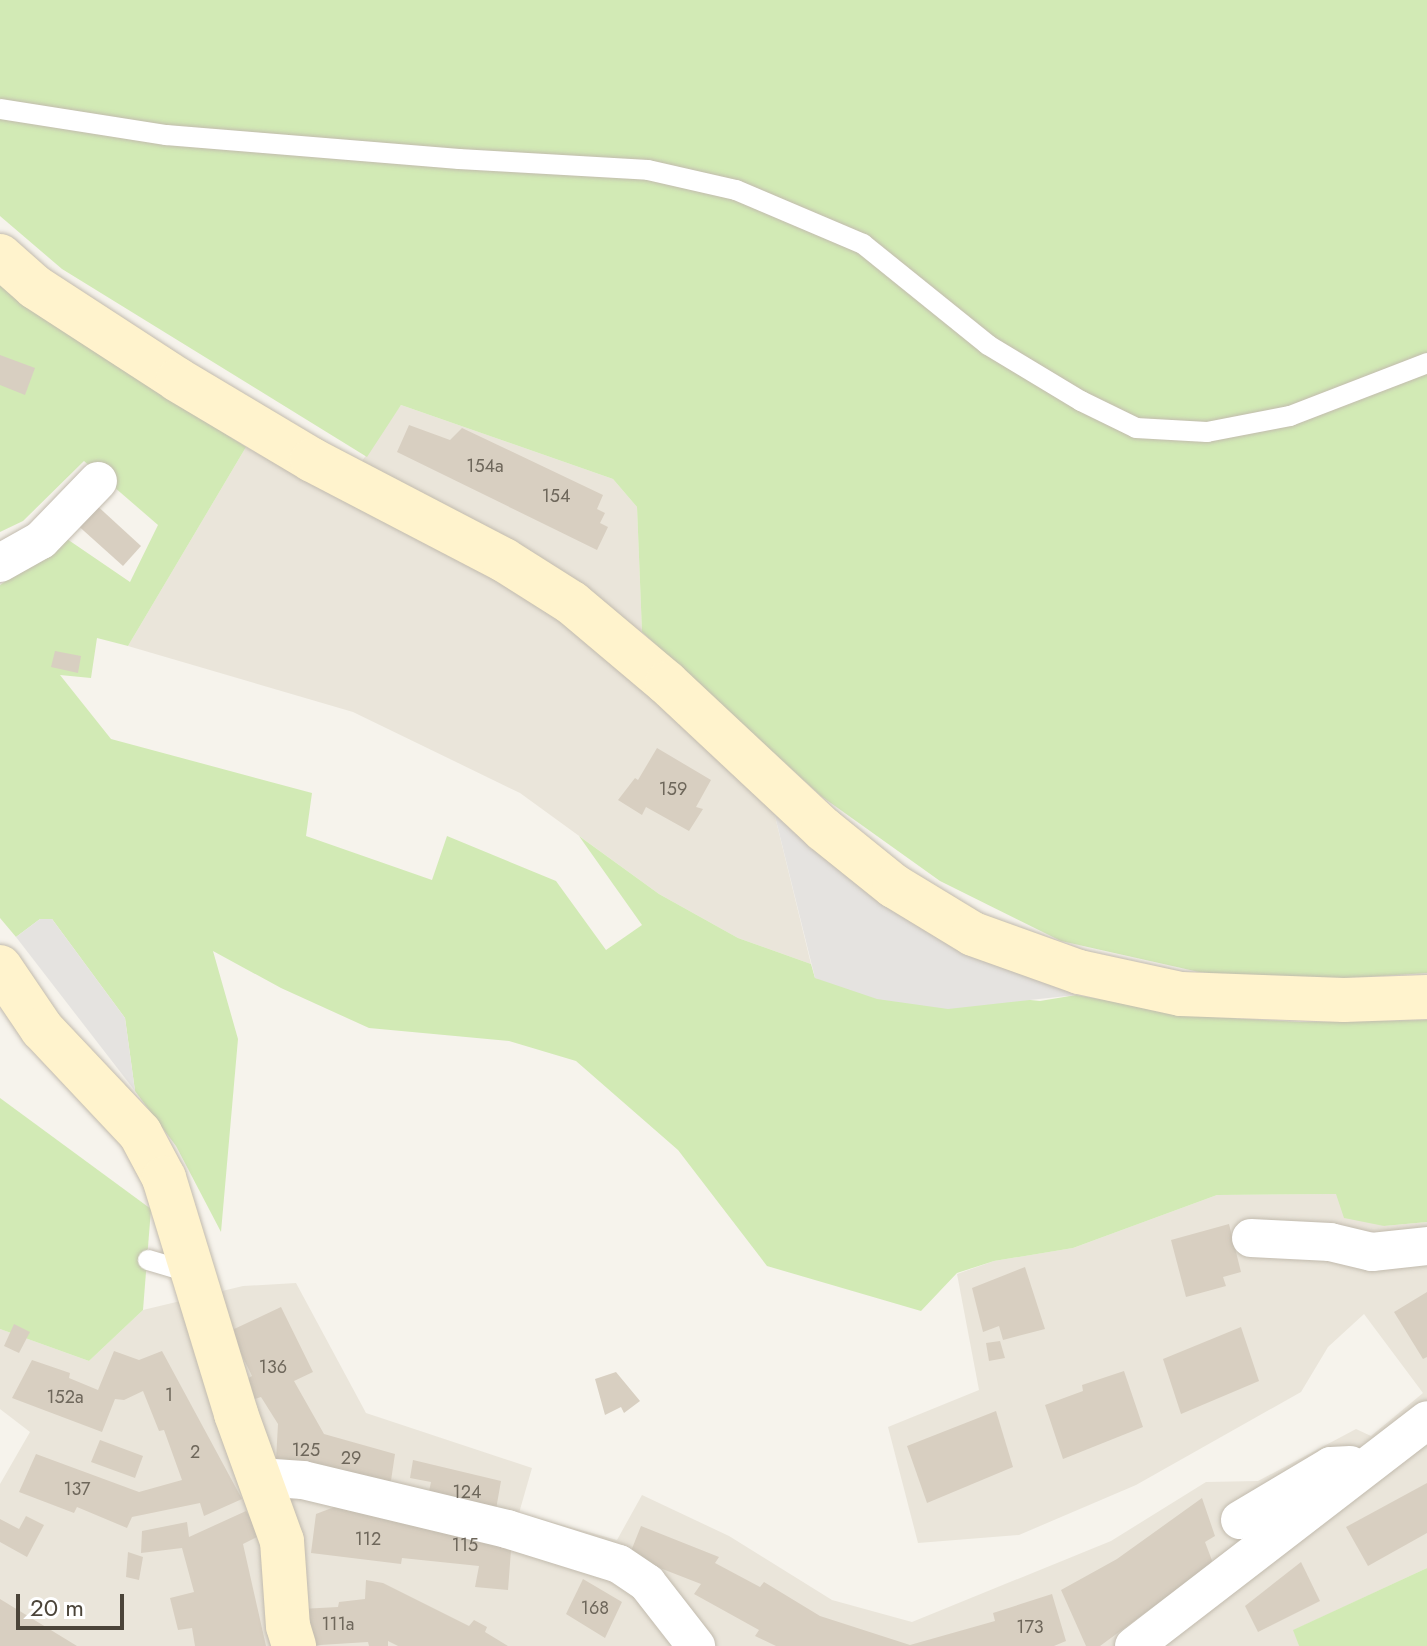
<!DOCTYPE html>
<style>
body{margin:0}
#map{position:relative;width:1427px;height:1646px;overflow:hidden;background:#f6f3ec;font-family:Jost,sans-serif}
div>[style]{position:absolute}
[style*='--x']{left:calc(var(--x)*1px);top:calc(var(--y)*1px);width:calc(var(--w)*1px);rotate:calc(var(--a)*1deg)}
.residential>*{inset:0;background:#eae5da}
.green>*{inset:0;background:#d2eab5}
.parking>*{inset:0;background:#e5e3e0}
.building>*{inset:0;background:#d8cfc1}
.roads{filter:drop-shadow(0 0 2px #c2bbae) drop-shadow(0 0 2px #c2bbae)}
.lane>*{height:20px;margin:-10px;padding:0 10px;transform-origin:10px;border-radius:10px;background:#fff}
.street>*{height:38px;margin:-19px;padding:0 19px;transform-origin:19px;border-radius:19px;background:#fff}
.secondary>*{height:44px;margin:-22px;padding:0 22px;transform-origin:22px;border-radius:22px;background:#fff3cd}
span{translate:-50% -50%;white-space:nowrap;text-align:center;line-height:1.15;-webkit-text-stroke:6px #fff;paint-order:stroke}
.number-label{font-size:18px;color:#6e675b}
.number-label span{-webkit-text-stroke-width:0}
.scale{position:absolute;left:16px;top:1594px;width:108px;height:36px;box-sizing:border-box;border:4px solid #4b4439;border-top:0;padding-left:10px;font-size:24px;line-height:28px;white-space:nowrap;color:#4b4439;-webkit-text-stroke:6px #fff;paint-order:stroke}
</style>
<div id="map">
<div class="residential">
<div style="clip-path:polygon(401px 405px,613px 479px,637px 507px,642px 632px,623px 672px,771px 800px,811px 964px,738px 938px,659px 894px,520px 793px,353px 712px,128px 646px,246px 447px,337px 497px)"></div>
<div style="clip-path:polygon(1337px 1194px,1384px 1226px,1427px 1222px,1427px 1568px,1294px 1630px,1299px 1646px,0 1646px,0 1484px,30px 1432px,0 1409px,0 1329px,89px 1361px,143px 1310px,243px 1286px,296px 1283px,366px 1413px,532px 1468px,519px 1513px,617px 1540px,642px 1495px,729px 1536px,832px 1600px,912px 1622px,1111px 1541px,1206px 1482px,1258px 1481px,1356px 1429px,1371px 1436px,1423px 1393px,1364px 1314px,1328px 1347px,1301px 1392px,1136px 1485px,1019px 1535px,918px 1543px,888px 1427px,979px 1390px,957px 1274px,994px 1261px,1073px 1248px,1217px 1195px)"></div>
</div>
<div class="green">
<div style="clip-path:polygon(0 0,1427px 0,1427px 973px,1303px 981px,1199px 972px,1061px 941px,940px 881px,821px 796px,642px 632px,637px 507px,613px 479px,401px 405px,367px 457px,62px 269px,0 216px)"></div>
<div style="clip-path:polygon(0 280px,100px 354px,246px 447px,128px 646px,97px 638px,91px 678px,60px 675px,111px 739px,312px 793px,306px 836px,432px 880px,447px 836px,556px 881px,606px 950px,642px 925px,579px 836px,659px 894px,738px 938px,811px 964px,815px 978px,1040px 1001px,1076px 995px,1196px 1016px,1300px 1022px,1427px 1020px,1427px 1222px,1384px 1226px,1344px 1218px,1336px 1194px,1217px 1195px,1073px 1248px,994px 1261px,957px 1273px,921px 1311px,767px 1266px,678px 1150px,576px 1061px,509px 1041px,369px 1028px,281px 988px,213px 951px,238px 1039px,221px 1232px,176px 1146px,135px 1091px,125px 1018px,52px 919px,40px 919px,16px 937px,0 918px,0 585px,67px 539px,130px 582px,158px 525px,84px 461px,23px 521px,0 532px)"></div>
<div style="clip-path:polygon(0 1098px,151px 1209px,143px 1310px,89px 1361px,0 1329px)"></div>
<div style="clip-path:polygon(1427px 1568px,1427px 1646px,1299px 1646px,1293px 1630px)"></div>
</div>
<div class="parking">
<div style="clip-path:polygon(771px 800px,970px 945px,1076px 995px,948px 1009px,877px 999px,815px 978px)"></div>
<div style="clip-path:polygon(40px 919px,52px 919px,125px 1018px,135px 1091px,16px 937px)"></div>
</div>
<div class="building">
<div style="clip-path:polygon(0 355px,35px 368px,25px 395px,0 385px)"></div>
<div style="clip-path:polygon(409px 425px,450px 440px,462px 428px,603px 495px,597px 509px,605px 513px,600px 523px,608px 527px,597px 550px,397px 452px)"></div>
<div style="clip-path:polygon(93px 502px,141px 546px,123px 566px,74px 522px)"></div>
<div style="clip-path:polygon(55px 651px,81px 656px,78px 673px,51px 667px)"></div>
<div style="clip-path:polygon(657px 748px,711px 780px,696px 807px,703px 809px,689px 831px,646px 807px,642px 815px,618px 800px,635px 778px,638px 780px)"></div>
<div style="clip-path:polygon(1229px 1224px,1241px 1272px,1223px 1277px,1226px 1286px,1186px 1297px,1171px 1240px)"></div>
<div style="clip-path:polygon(1025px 1267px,1045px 1329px,1003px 1340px,999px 1326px,983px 1332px,972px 1288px)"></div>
<div style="clip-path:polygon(1427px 1292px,1427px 1357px,1423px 1359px,1394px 1312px)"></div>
<div style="clip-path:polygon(281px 1307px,313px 1372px,294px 1381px,324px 1434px,395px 1454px,389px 1494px,276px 1460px,278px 1424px,261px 1397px,242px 1403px,236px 1386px,252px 1376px,230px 1331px)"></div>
<div style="clip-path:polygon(14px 1324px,30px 1332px,19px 1353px,4px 1346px)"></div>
<div style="clip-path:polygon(1241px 1327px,1259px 1381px,1181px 1414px,1163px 1359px)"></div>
<div style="clip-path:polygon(1000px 1341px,1005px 1358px,989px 1361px,986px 1343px)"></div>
<div style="clip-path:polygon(114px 1351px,139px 1360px,162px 1351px,242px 1499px,204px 1516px,200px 1503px,132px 1517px,127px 1528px,77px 1507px,74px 1513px,19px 1492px,36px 1454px,139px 1492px,182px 1480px,164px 1430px,159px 1431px,143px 1391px,124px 1400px,115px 1399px,102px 1432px,12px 1398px,32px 1360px,70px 1373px,69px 1378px,98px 1390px)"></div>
<div style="clip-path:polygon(1124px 1371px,1143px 1427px,1063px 1459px,1045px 1405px,1083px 1391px,1082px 1385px)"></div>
<div style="clip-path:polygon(616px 1372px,640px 1401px,624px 1413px,621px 1407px,605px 1415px,595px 1379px)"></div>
<div style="clip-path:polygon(996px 1411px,1013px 1467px,927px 1503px,907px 1446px)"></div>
<div style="clip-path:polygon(100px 1440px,143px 1456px,135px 1478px,91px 1462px)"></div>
<div style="clip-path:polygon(413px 1460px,501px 1481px,495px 1515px,427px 1501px,431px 1482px,410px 1478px)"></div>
<div style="clip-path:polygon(1427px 1483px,1427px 1533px,1368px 1566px,1346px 1527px)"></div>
<div style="clip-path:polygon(1202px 1498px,1215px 1536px,1205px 1542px,1213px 1563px,1100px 1646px,1086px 1646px,1061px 1590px,1117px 1559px)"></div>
<div style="clip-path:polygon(337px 1506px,512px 1537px,508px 1590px,475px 1587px,479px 1566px,402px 1558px,401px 1564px,311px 1553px,316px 1514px)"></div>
<div style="clip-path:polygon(246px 1511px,261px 1535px,243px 1544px,266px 1646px,195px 1646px,192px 1628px,178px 1630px,170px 1598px,194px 1592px,182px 1548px,141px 1553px,142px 1531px,187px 1522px,189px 1537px)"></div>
<div style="clip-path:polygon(26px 1516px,44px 1525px,27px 1557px,0 1542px,0 1519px,19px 1529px)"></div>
<div style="clip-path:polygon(641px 1526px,719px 1557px,715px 1563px,760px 1587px,764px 1582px,820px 1616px,910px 1645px,995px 1621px,993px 1613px,1052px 1594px,1066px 1641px,1054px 1646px,776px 1646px,755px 1636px,759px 1630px,694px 1594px,701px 1584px,629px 1556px)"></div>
<div style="clip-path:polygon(128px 1552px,143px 1557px,139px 1580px,126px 1577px)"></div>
<div style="clip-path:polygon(1301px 1562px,1320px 1601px,1258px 1632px,1245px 1606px)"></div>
<div style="clip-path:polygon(583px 1579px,622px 1602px,605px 1638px,566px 1614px)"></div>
<div style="clip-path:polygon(366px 1580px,383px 1583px,469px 1626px,474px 1620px,487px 1627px,485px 1632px,508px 1646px,398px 1646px,388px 1641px,388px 1646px,369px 1646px,368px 1642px,304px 1646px,301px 1609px,338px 1607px,339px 1602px,365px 1599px)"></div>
<div style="clip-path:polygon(0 1599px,77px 1646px,0 1646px)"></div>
</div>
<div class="roads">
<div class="lane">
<div style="--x:0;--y:109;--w:168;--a:8.9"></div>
<div style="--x:166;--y:135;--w:294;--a:4.7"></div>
<div style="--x:459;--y:159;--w:189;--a:3.3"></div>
<div style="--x:648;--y:170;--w:90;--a:12.8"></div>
<div style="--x:736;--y:190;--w:138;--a:23"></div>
<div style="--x:863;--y:244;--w:161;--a:38.9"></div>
<div style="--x:988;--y:345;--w:109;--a:31.1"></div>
<div style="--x:1081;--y:401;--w:61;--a:26.1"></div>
<div style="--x:1136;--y:428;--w:71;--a:3.2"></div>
<div style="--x:1207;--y:432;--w:85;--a:-10.9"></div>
<div style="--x:1290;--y:416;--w:147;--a:-21.1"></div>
<div style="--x:148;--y:1260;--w:46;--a:16.5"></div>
</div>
<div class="street">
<div style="--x:0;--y:563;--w:47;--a:-29.3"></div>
<div style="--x:41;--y:540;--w:82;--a:-46"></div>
<div style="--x:1251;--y:1238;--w:79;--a:2.9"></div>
<div style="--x:1330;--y:1242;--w:43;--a:13.4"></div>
<div style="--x:1372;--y:1252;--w:55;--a:-6.2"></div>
<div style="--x:259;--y:1477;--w:44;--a:3.9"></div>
<div style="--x:303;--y:1480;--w:210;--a:13.5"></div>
<div style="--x:507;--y:1529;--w:117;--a:17.4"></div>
<div style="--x:619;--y:1564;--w:34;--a:34"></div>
<div style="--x:647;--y:1583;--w:80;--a:52.1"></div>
<div style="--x:1240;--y:1520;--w:106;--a:-30.7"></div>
<div style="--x:1331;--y:1466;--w:19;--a:-3"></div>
<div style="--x:1134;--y:1646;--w:370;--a:-37.6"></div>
</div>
<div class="secondary">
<div style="--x:0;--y:256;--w:47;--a:41.5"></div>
<div style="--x:35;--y:287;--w:171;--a:33"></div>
<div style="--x:178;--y:380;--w:156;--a:30.8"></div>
<div style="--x:312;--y:460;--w:216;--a:27.5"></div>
<div style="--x:504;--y:560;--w:80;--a:32.3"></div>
<div style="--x:572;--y:603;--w:124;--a:40.1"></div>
<div style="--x:667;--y:683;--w:214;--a:43.1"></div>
<div style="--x:823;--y:829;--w:91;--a:38.8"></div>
<div style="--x:894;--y:886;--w:92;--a:31.3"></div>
<div style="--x:973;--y:934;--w:113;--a:19.7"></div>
<div style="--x:1079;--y:972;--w:104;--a:12.2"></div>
<div style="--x:1181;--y:994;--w:163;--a:2.1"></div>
<div style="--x:1344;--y:1000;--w:83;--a:-2.1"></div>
<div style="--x:0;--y:967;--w:75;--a:55.9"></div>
<div style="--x:42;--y:1029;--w:143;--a:46.7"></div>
<div style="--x:140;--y:1133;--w:51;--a:61.9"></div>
<div style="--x:164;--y:1178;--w:247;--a:73"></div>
<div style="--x:236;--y:1414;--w:135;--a:70.1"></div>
<div style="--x:282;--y:1541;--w:85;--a:86"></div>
<div style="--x:288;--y:1626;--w:21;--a:73"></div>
</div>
</div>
<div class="number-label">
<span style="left:485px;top:466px">154a</span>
<span style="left:556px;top:496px">154</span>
<span style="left:673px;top:789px">159</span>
<span style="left:273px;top:1367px">136</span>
<span style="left:169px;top:1395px">1</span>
<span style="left:65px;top:1397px">152a</span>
<span style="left:306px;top:1450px">125</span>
<span style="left:195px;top:1452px">2</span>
<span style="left:351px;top:1458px">29</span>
<span style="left:77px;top:1489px">137</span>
<span style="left:467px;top:1492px">124</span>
<span style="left:368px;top:1539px">112</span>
<span style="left:465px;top:1545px">115</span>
<span style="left:595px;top:1608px">168</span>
<span style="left:338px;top:1624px">111a</span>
<span style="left:1030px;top:1627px">173</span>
</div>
<div class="scale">20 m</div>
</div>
